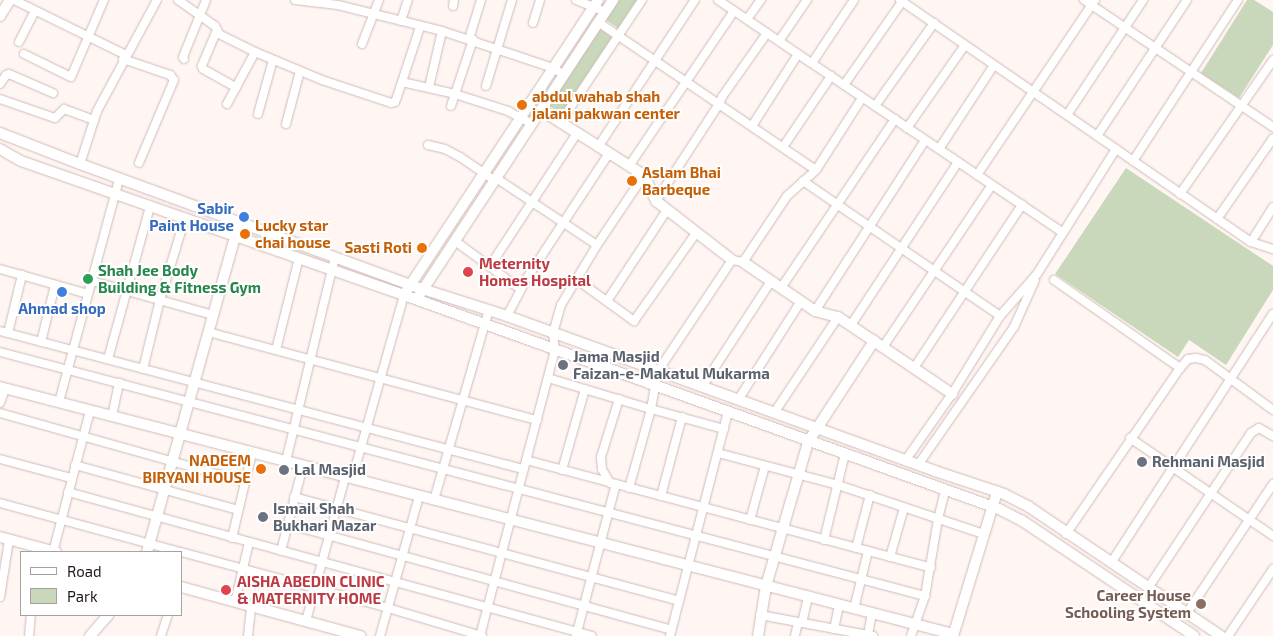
<!DOCTYPE html>
<style>
body{margin:0}
#map{position:relative;width:1273px;height:636px;overflow:hidden;background:#fff6f3;font-family:"Exo 2",sans-serif}
div>[style]{position:absolute}
[style*='--x']{left:calc(var(--x)*1px);top:calc(var(--y)*1px);width:calc(var(--w)*1px);rotate:calc(var(--a)*1deg)}
.green>*{inset:0;background:#c9d8bb}
.roads{filter:drop-shadow(0 0 1px #cfbbb4) drop-shadow(0 0 1px #cfbbb4)}
.minor>*{height:8px;margin:-4px;padding:0 4px;transform-origin:4px;border-radius:4px;background:#fff}
.tertiary>*{height:10px;margin:-5px;padding:0 5px;transform-origin:5px;border-radius:5px;background:#fff}
.dots>*{width:14px;height:14px;translate:-50% -50%;box-sizing:border-box;border:2px solid #fff;border-radius:50%}
span{translate:-50% -50%;white-space:nowrap;text-align:center;line-height:1.15;-webkit-text-stroke:4px #fff;paint-order:stroke}
.food-label{font-size:15px;color:#c56008;font-weight:700}
.left{translate:0 -50%;text-align:left}
.right{translate:-100% -50%;text-align:right}
.shop-label{font-size:15px;color:#366cbe;font-weight:700}
.health-label{font-size:15px;color:#be3a42;font-weight:700}
.leisure-label{font-size:15px;color:#27864d;font-weight:700}
.worship-label{font-size:15px;color:#5b616d;font-weight:700}
.education-label{font-size:15px;color:#785e54;font-weight:700}
.legend{position:absolute;left:20px;top:551px;width:162px;height:65px;box-sizing:border-box;background:#fff;border:1px solid #a5a3a1;margin:0;padding:6px 9px;list-style:none;font-size:15px;color:#1f1815}
.legend li{display:flex;align-items:center;gap:10px;height:25px}
.legend b{width:25px;border:1px solid #a5a3a1}
</style>
<div id="map">
<div class="green">
<div style="clip-path:polygon(619px 0,638px 0,619px 29px,606px 20px)"></div>
<div style="clip-path:polygon(1247px 0,1254px 0,1273px 12px,1273px 45px,1239px 98px,1201px 73px)"></div>
<div style="clip-path:polygon(600px 29px,613px 38px,562px 114px,549px 106px)"></div>
<div style="clip-path:polygon(1126px 168px,1273px 266px,1273px 290px,1226px 365px,1189px 340px,1178px 357px,1055px 274px)"></div>
</div>
<div class="roads">
<div class="minor">
<div style="--x:14;--y:0;--w:125;--a:26.2"></div>
<div style="--x:178;--y:0;--w:45;--a:35.1"></div>
<div style="--x:215;--y:26;--w:9;--a:63"></div>
<div style="--x:219;--y:34;--w:40;--a:26.6"></div>
<div style="--x:255;--y:52;--w:73;--a:22.7"></div>
<div style="--x:322;--y:80;--w:73;--a:18.4"></div>
<div style="--x:391;--y:103;--w:4;--a:-14"></div>
<div style="--x:395;--y:102;--w:5;--a:-68"></div>
<div style="--x:397;--y:97;--w:74;--a:-71.8"></div>
<div style="--x:295;--y:0;--w:43;--a:6.6"></div>
<div style="--x:338;--y:5;--w:107;--a:14"></div>
<div style="--x:442;--y:31;--w:117;--a:18.4"></div>
<div style="--x:553;--y:68;--w:13;--a:32"></div>
<div style="--x:576;--y:0;--w:31;--a:22"></div>
<div style="--x:718;--y:0;--w:416;--a:34"></div>
<div style="--x:900;--y:0;--w:426;--a:34.6"></div>
<div style="--x:1251;--y:242;--w:23;--a:18"></div>
<div style="--x:1084;--y:0;--w:228;--a:33.9"></div>
<div style="--x:453;--y:6;--w:6;--a:-81"></div>
<div style="--x:747;--y:19;--w:24;--a:-54"></div>
<div style="--x:401;--y:21;--w:22;--a:-72"></div>
<div style="--x:598;--y:22;--w:263;--a:34.2"></div>
<div style="--x:533;--y:23;--w:24;--a:-73"></div>
<div style="--x:217;--y:30;--w:39;--a:113"></div>
<div style="--x:202;--y:66;--w:3;--a:72"></div>
<div style="--x:203;--y:69;--w:38;--a:29"></div>
<div style="--x:469;--y:39;--w:41;--a:-72.9"></div>
<div style="--x:779;--y:41;--w:50;--a:-55.7"></div>
<div style="--x:19;--y:42;--w:35;--a:-63"></div>
<div style="--x:362;--y:44;--w:47;--a:-68.9"></div>
<div style="--x:24;--y:54;--w:52;--a:26.1"></div>
<div style="--x:71;--y:77;--w:84;--a:-66.8"></div>
<div style="--x:123;--y:59;--w:50;--a:18.8"></div>
<div style="--x:170;--y:75;--w:6;--a:51"></div>
<div style="--x:174;--y:80;--w:90;--a:112.9"></div>
<div style="--x:184;--y:59;--w:2;--a:-117"></div>
<div style="--x:183;--y:57;--w:61;--a:-68"></div>
<div style="--x:812;--y:63;--w:76;--a:-56.3"></div>
<div style="--x:402;--y:82;--w:54;--a:12.8"></div>
<div style="--x:455;--y:94;--w:56;--a:17.8"></div>
<div style="--x:508;--y:111;--w:27;--a:28"></div>
<div style="--x:0;--y:84;--w:11;--a:-56"></div>
<div style="--x:6;--y:75;--w:3;--a:-18"></div>
<div style="--x:9;--y:74;--w:48;--a:23.4"></div>
<div style="--x:844;--y:85;--w:103;--a:-55.2"></div>
<div style="--x:486;--y:86;--w:90;--a:-73.2"></div>
<div style="--x:429;--y:87;--w:57;--a:-76.9"></div>
<div style="--x:0;--y:99;--w:58;--a:19.1"></div>
<div style="--x:55;--y:118;--w:13;--a:-45"></div>
<div style="--x:64;--y:109;--w:32;--a:20"></div>
<div style="--x:227;--y:104;--w:59;--a:-61.7"></div>
<div style="--x:451;--y:106;--w:70;--a:-71.6"></div>
<div style="--x:875;--y:106;--w:102;--a:-54.6"></div>
<div style="--x:258;--y:114;--w:56;--a:-74.5"></div>
<div style="--x:1067;--y:115;--w:138;--a:-56.5"></div>
<div style="--x:560;--y:123;--w:148;--a:-56.3"></div>
<div style="--x:286;--y:124;--w:55;--a:-75.2"></div>
<div style="--x:752;--y:126;--w:85;--a:-57.4"></div>
<div style="--x:907;--y:128;--w:101;--a:-55.1"></div>
<div style="--x:1097;--y:136;--w:163;--a:-56.5"></div>
<div style="--x:428;--y:145;--w:17;--a:13"></div>
<div style="--x:445;--y:149;--w:17;--a:28"></div>
<div style="--x:460;--y:157;--w:41;--a:34.1"></div>
<div style="--x:598;--y:147;--w:176;--a:-56.6"></div>
<div style="--x:783;--y:147;--w:86;--a:-55.9"></div>
<div style="--x:939;--y:149;--w:100;--a:-56.8"></div>
<div style="--x:1133;--y:161;--w:192;--a:-56.9"></div>
<div style="--x:80;--y:164;--w:56;--a:-72.2"></div>
<div style="--x:97;--y:111;--w:126;--a:-61.6"></div>
<div style="--x:629;--y:166;--w:187;--a:-55.9"></div>
<div style="--x:977;--y:175;--w:211;--a:-56"></div>
<div style="--x:496;--y:178;--w:121;--a:33.6"></div>
<div style="--x:803;--y:181;--w:239;--a:34.4"></div>
<div style="--x:1180;--y:194;--w:163;--a:-55.2"></div>
<div style="--x:656;--y:201;--w:116;--a:-57"></div>
<div style="--x:719;--y:104;--w:8;--a:-67"></div>
<div style="--x:722;--y:97;--w:78;--a:-54.9"></div>
<div style="--x:1217;--y:219;--w:98;--a:-55.3"></div>
<div style="--x:455;--y:241;--w:81;--a:36.4"></div>
<div style="--x:1251;--y:242;--w:41;--a:-57.8"></div>
<div style="--x:490;--y:266;--w:159;--a:-56.8"></div>
<div style="--x:0;--y:269;--w:91;--a:15.9"></div>
<div style="--x:576;--y:279;--w:72;--a:35.9"></div>
<div style="--x:634;--y:321;--w:108;--a:-54.8"></div>
<div style="--x:1054;--y:280;--w:154;--a:34.9"></div>
<div style="--x:1180;--y:368;--w:12;--a:-48"></div>
<div style="--x:1188;--y:359;--w:8;--a:-7"></div>
<div style="--x:1196;--y:358;--w:9;--a:13"></div>
<div style="--x:1205;--y:360;--w:84;--a:36.3"></div>
<div style="--x:92;--y:281;--w:126;--a:15.7"></div>
<div style="--x:781;--y:288;--w:204;--a:-56"></div>
<div style="--x:607;--y:301;--w:109;--a:-56.6"></div>
<div style="--x:815;--y:311;--w:203;--a:-57.2"></div>
<div style="--x:507;--y:316;--w:43;--a:-62.2"></div>
<div style="--x:527;--y:278;--w:149;--a:-56.7"></div>
<div style="--x:851;--y:325;--w:195;--a:-56.7"></div>
<div style="--x:0;--y:331;--w:541;--a:14.78"></div>
<div style="--x:208;--y:332;--w:341;--a:15"></div>
<div style="--x:8;--y:333;--w:60;--a:-76.4"></div>
<div style="--x:41;--y:342;--w:59;--a:-76.2"></div>
<div style="--x:883;--y:347;--w:195;--a:-56.1"></div>
<div style="--x:276;--y:350;--w:95;--a:-76"></div>
<div style="--x:0;--y:352;--w:957;--a:14.78"></div>
<div style="--x:108;--y:359;--w:159;--a:-74.6"></div>
<div style="--x:914;--y:368;--w:196;--a:-56.5"></div>
<div style="--x:143;--y:369;--w:71;--a:-76.2"></div>
<div style="--x:160;--y:300;--w:86;--a:-73"></div>
<div style="--x:548;--y:378;--w:108;--a:16.8"></div>
<div style="--x:651;--y:409;--w:39;--a:-80"></div>
<div style="--x:658;--y:371;--w:133;--a:-56.3"></div>
<div style="--x:732;--y:260;--w:11;--a:10"></div>
<div style="--x:743;--y:262;--w:79;--a:-56.3"></div>
<div style="--x:787;--y:196;--w:39;--a:-42"></div>
<div style="--x:816;--y:170;--w:85;--a:-57.4"></div>
<div style="--x:702;--y:387;--w:126;--a:-56.9"></div>
<div style="--x:738;--y:400;--w:117;--a:-57.5"></div>
<div style="--x:59;--y:402;--w:231;--a:-74.9"></div>
<div style="--x:0;--y:403;--w:15;--a:-70"></div>
<div style="--x:0;--y:413;--w:255;--a:15.7"></div>
<div style="--x:774;--y:413;--w:115;--a:-56.3"></div>
<div style="--x:112;--y:416;--w:34;--a:-78"></div>
<div style="--x:1130;--y:438;--w:173;--a:34.4"></div>
<div style="--x:718;--y:453;--w:124;--a:14.9"></div>
<div style="--x:838;--y:485;--w:154;--a:18.6"></div>
<div style="--x:0;--y:459;--w:73;--a:15"></div>
<div style="--x:526;--y:460;--w:419;--a:14.9"></div>
<div style="--x:286;--y:461;--w:210;--a:-76.5"></div>
<div style="--x:905;--y:461;--w:82;--a:-55"></div>
<div style="--x:952;--y:394;--w:92;--a:-58.4"></div>
<div style="--x:1000;--y:316;--w:56;--a:-48.6"></div>
<div style="--x:1037;--y:274;--w:148;--a:-57.7"></div>
<div style="--x:75;--y:465;--w:169;--a:15.4"></div>
<div style="--x:918;--y:465;--w:168;--a:-55.2"></div>
<div style="--x:1014;--y:327;--w:51;--a:-65.9"></div>
<div style="--x:562;--y:470;--w:84;--a:-74.1"></div>
<div style="--x:352;--y:479;--w:191;--a:-74.2"></div>
<div style="--x:610;--y:483;--w:16;--a:-120"></div>
<div style="--x:602;--y:469;--w:12;--a:-95"></div>
<div style="--x:601;--y:457;--w:61;--a:-72.8"></div>
<div style="--x:629;--y:488;--w:82;--a:-74.4"></div>
<div style="--x:651;--y:409;--w:76;--a:15.3"></div>
<div style="--x:68;--y:492;--w:543;--a:15.37"></div>
<div style="--x:661;--y:496;--w:82;--a:-75.1"></div>
<div style="--x:294;--y:497;--w:399;--a:15.1"></div>
<div style="--x:434;--y:500;--w:198;--a:-73.9"></div>
<div style="--x:0;--y:503;--w:187;--a:15.2"></div>
<div style="--x:750;--y:520;--w:56;--a:-74.5"></div>
<div style="--x:287;--y:524;--w:399;--a:15.4"></div>
<div style="--x:1066;--y:534;--w:201;--a:-55.5"></div>
<div style="--x:232;--y:538;--w:87;--a:-76.8"></div>
<div style="--x:824;--y:540;--w:89;--a:-76.3"></div>
<div style="--x:856;--y:548;--w:55;--a:-75.2"></div>
<div style="--x:281;--y:551;--w:88;--a:-75.5"></div>
<div style="--x:53;--y:552;--w:146;--a:-75.3"></div>
<div style="--x:181;--y:552;--w:214;--a:15.1"></div>
<div style="--x:388;--y:608;--w:98;--a:16.6"></div>
<div style="--x:890;--y:557;--w:51;--a:-74.1"></div>
<div style="--x:1111;--y:563;--w:297;--a:-57"></div>
<div style="--x:1148;--y:588;--w:186;--a:-56.4"></div>
<div style="--x:1251;--y:433;--w:9;--a:-32"></div>
<div style="--x:1259;--y:428;--w:16;--a:30"></div>
<div style="--x:0;--y:597;--w:58;--a:-81"></div>
<div style="--x:235;--y:602;--w:61;--a:-76.7"></div>
<div style="--x:854;--y:609;--w:60;--a:-76.4"></div>
<div style="--x:1187;--y:613;--w:155;--a:-56.3"></div>
<div style="--x:760;--y:615;--w:115;--a:10.5"></div>
<div style="--x:306;--y:621;--w:149;--a:-74.8"></div>
<div style="--x:802;--y:623;--w:28;--a:-77"></div>
<div style="--x:834;--y:629;--w:25;--a:-78"></div>
<div style="--x:868;--y:635;--w:22;--a:-80"></div>
<div style="--x:29;--y:636;--w:21;--a:-85"></div>
<div style="--x:161;--y:636;--w:22;--a:-72"></div>
<div style="--x:248;--y:636;--w:30;--a:-84"></div>
<div style="--x:380;--y:636;--w:145;--a:-74.4"></div>
<div style="--x:480;--y:636;--w:296;--a:-75.3"></div>
<div style="--x:555;--y:350;--w:17;--a:-97"></div>
<div style="--x:553;--y:333;--w:29;--a:-74"></div>
<div style="--x:561;--y:305;--w:70;--a:-59"></div>
<div style="--x:597;--y:245;--w:84;--a:-56.1"></div>
<div style="--x:576;--y:636;--w:157;--a:-75.3"></div>
<div style="--x:670;--y:636;--w:231;--a:-75.5"></div>
<div style="--x:795;--y:636;--w:14;--a:-78"></div>
<div style="--x:911;--y:636;--w:42;--a:-70.7"></div>
<div style="--x:925;--y:596;--w:78;--a:-80.4"></div>
<div style="--x:938;--y:519;--w:30;--a:-76"></div>
<div style="--x:1228;--y:636;--w:81;--a:-56.1"></div>
</div>
<div class="tertiary">
<div style="--x:0;--y:16;--w:19;--a:-58"></div>
<div style="--x:541;--y:110;--w:122;--a:32.3"></div>
<div style="--x:644;--y:175;--w:29;--a:65"></div>
<div style="--x:656;--y:201;--w:96;--a:37.8"></div>
<div style="--x:0;--y:133;--w:86;--a:21.2"></div>
<div style="--x:80;--y:164;--w:351;--a:20.1"></div>
<div style="--x:410;--y:285;--w:102;--a:17.7"></div>
<div style="--x:507;--y:316;--w:455;--a:19.9"></div>
<div style="--x:935;--y:471;--w:73;--a:18.4"></div>
<div style="--x:1004;--y:494;--w:28;--a:27"></div>
<div style="--x:1029;--y:507;--w:231;--a:33.9"></div>
<div style="--x:0;--y:149;--w:24;--a:30"></div>
<div style="--x:21;--y:161;--w:406;--a:19.3"></div>
<div style="--x:404;--y:295;--w:632;--a:19.78"></div>
<div style="--x:999;--y:509;--w:25;--a:27"></div>
<div style="--x:1021;--y:520;--w:208;--a:33.8"></div>
<div style="--x:743;--y:262;--w:87;--a:34.2"></div>
<div style="--x:815;--y:311;--w:24;--a:15"></div>
<div style="--x:838;--y:317;--w:138;--a:34"></div>
<div style="--x:407;--y:290;--w:347;--a:-56.6"></div>
<div style="--x:420;--y:294;--w:352;--a:-56.7"></div>
<div style="--x:0;--y:387;--w:984;--a:14.53"></div>
<div style="--x:0;--y:537;--w:58;--a:15"></div>
<div style="--x:147;--y:552;--w:334;--a:-74.4"></div>
<div style="--x:181;--y:587;--w:186;--a:15.3"></div>
<div style="--x:90;--y:636;--w:28;--a:-49"></div>
<div style="--x:758;--y:636;--w:51;--a:-80.9"></div>
<div style="--x:766;--y:586;--w:150;--a:-73.7"></div>
<div style="--x:808;--y:442;--w:121;--a:-56.8"></div>
<div style="--x:953;--y:636;--w:151;--a:-73"></div>
</div>
</div>
<div class="dots">
<div style="left:522px;top:105px;background:#e8710a"></div>
<div style="left:632px;top:181px;background:#e8710a"></div>
<div style="left:244px;top:217px;background:#3f7fe0"></div>
<div style="left:245px;top:234px;background:#e8710a"></div>
<div style="left:422px;top:248px;background:#e8710a"></div>
<div style="left:468px;top:272px;background:#e0444e"></div>
<div style="left:88px;top:279px;background:#2e9e5b"></div>
<div style="left:62px;top:292px;background:#3f7fe0"></div>
<div style="left:563px;top:365px;background:#6b7280"></div>
<div style="left:1142px;top:462px;background:#6b7280"></div>
<div style="left:261px;top:469px;background:#e8710a"></div>
<div style="left:284px;top:470px;background:#6b7280"></div>
<div style="left:263px;top:517px;background:#6b7280"></div>
<div style="left:226px;top:590px;background:#e0444e"></div>
<div style="left:1201px;top:604px;background:#8d6e63"></div>
</div>
<div class="food-label">
<span class="left" style="left:532px;top:105px">abdul wahab shah<br>jalani pakwan center</span>
<span class="left" style="left:642px;top:181px">Aslam Bhai<br>Barbeque</span>
<span class="left" style="left:255px;top:234px">Lucky star<br>chai house</span>
<span class="right" style="left:412px;top:248px">Sasti Roti</span>
<span class="right" style="left:251px;top:469px">NADEEM<br>BIRYANI HOUSE</span>
</div>
<div class="shop-label">
<span class="right" style="left:234px;top:217px">Sabir<br>Paint House</span>
<span style="left:62px;top:309px">Ahmad shop</span>
</div>
<div class="health-label">
<span class="left" style="left:479px;top:272px">Meternity<br>Homes Hospital</span>
<span class="left" style="left:237px;top:590px">AISHA ABEDIN CLINIC<br>&amp; MATERNITY HOME</span>
</div>
<div class="leisure-label">
<span class="left" style="left:98px;top:279px">Shah Jee Body<br>Building &amp; Fitness Gym</span>
</div>
<div class="worship-label">
<span class="left" style="left:573px;top:365px">Jama Masjid<br>Faizan-e-Makatul Mukarma</span>
<span class="left" style="left:1152px;top:462px">Rehmani Masjid</span>
<span class="left" style="left:294px;top:470px">Lal Masjid</span>
<span class="left" style="left:273px;top:517px">Ismail Shah<br>Bukhari Mazar</span>
</div>
<div class="education-label">
<span class="right" style="left:1191px;top:604px">Career House<br>Schooling System</span>
</div>
<ul class="legend">
<li><b style="height:6px;background:#fff"></b>Road</li>
<li><b style="height:14px;background:#c9d8bb"></b>Park</li>
</ul>
</div>
